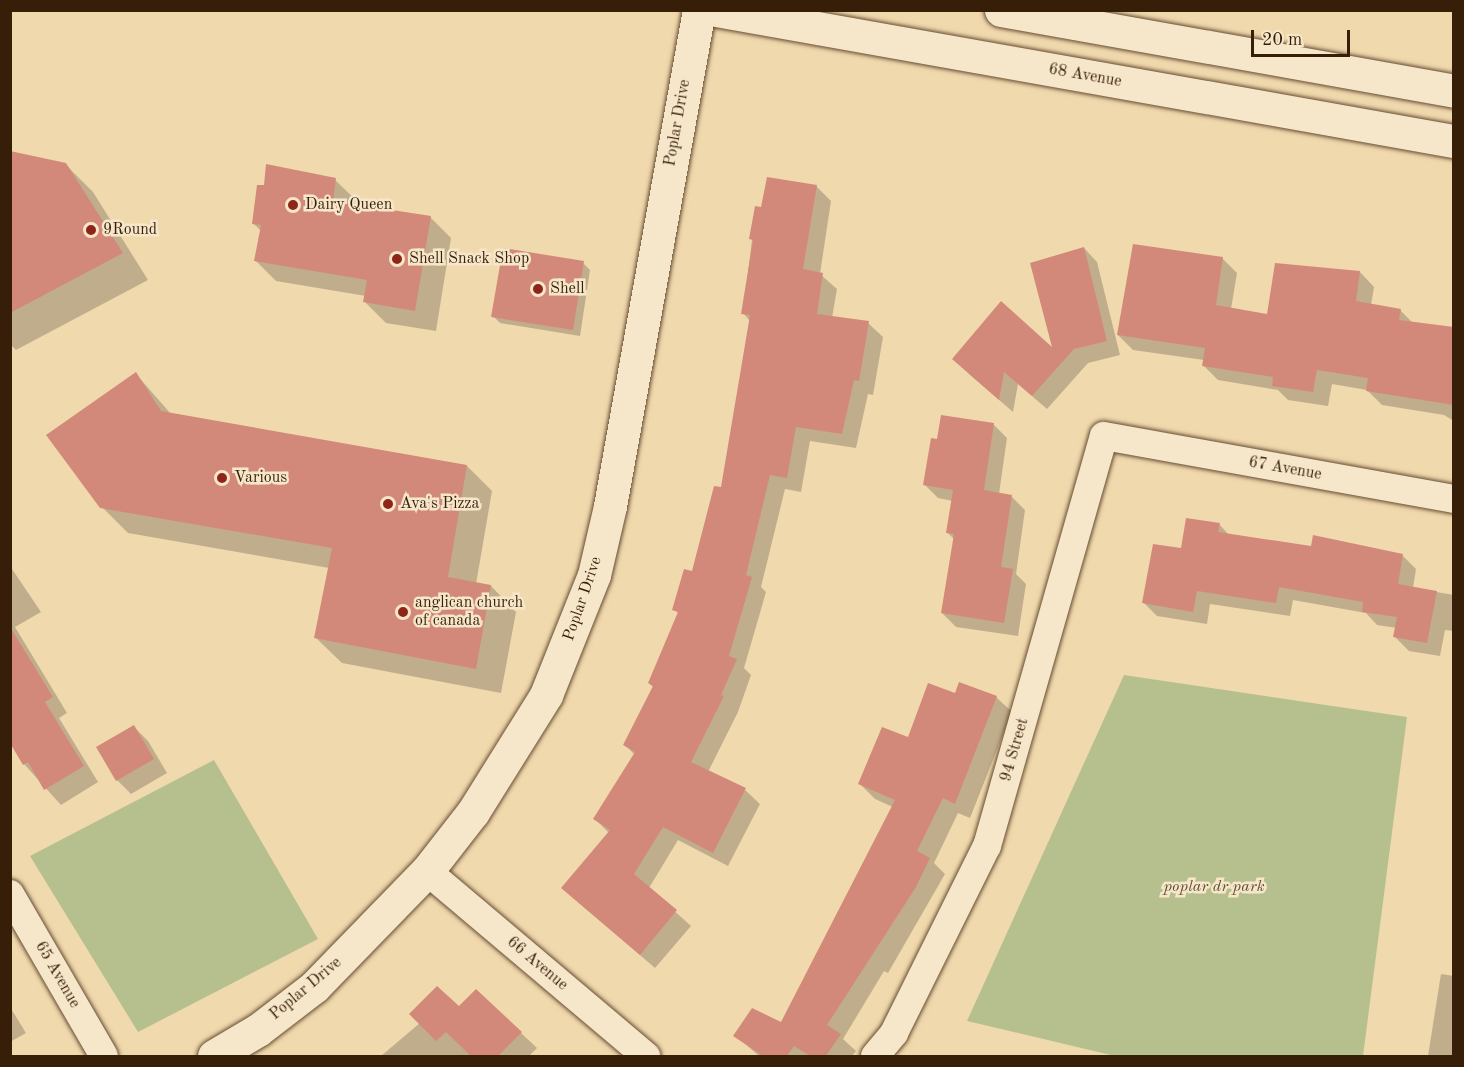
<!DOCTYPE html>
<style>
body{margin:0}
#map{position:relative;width:1464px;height:1067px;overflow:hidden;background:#f1d9ae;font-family:"Old Standard TT",serif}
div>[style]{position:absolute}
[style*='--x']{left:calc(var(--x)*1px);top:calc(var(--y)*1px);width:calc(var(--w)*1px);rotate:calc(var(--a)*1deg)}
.green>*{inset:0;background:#b6c08e}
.shadow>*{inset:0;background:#0003}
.building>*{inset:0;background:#d38979}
.roads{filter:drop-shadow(0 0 2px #664d32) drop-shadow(0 0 2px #664d32)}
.minor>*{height:28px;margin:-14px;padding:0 14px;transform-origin:14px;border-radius:14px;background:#f6e6ca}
.tertiary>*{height:33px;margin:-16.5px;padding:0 16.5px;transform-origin:16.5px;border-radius:16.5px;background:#f6e6ca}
.secondary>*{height:33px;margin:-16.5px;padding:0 16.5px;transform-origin:16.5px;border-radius:16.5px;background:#f6e6ca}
.dots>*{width:16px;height:16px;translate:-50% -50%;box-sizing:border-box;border:3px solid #f6e6ca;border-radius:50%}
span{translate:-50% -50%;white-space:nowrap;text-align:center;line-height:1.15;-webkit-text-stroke:5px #f6e6ca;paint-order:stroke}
.street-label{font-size:16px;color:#371e08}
.poi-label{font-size:16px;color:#371e08}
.left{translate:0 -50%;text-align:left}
.park-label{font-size:16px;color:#5d4f30;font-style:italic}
.frame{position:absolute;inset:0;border:12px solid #371e08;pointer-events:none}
.scale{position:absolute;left:1251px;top:30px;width:99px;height:27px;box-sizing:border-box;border:3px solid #371e08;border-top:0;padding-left:8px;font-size:18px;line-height:21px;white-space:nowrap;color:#371e08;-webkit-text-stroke:4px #f6e6ca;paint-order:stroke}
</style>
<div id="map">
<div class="green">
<div style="clip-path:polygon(1124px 675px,1407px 717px,1363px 1056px,1115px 1056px,967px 1021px)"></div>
<div style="clip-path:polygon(214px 760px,318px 939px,138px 1032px,30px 856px)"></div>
</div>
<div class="shadow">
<div style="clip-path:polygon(10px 155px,66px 165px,93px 192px,148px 280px,16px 350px,10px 344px)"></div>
<div style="clip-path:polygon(768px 178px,817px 187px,831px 201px,820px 274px,837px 289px,832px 318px,868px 323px,883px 337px,873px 395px,868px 394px,856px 448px,810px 441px,801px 492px,785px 489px,761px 587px,766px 592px,744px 668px,751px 675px,738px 712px,708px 772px,745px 790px,760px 804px,728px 866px,678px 840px,649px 888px,691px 926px,655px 968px,578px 902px,609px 833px,595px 819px,635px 755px,625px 745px,654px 688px,649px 683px,679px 614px,674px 609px,694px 573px,723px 489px,750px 321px,743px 313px,756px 207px,762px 208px)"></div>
<div style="clip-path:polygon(335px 180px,356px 200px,355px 206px,430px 217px,451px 238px,436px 331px,386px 323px,365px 302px,366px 296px,276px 281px,255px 260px,261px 231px,253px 223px)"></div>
<div style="clip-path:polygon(1084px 248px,1097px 262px,1120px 355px,1088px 363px,1047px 409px,1018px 384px,1013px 412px,968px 373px,1055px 351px)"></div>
<div style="clip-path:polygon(1222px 258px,1237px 273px,1231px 309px,1268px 315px,1360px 272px,1374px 287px,1371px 305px,1400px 310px,1413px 323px,1454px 329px,1454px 421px,1444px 415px,1382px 405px,1367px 390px,1332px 384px,1328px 406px,1288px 400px,1278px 390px,1218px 380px,1203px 365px,1204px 360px,1133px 350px,1118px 335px)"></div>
<div style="clip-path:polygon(583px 263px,590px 270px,580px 336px,500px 323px,493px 316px)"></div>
<div style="clip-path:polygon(136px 374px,171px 414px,467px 466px,492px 491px,476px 584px,491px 586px,516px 612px,501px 693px,342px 663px,316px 638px,329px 568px,128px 533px,102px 507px)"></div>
<div style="clip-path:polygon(993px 424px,1007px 438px,999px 494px,1011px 496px,1025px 510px,1016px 574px,1026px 584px,1018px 636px,956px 627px,942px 613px,954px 539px,947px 532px,953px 501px,938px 498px,924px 484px,938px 441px)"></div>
<div style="clip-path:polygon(1219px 524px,1230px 536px,1313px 548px,1402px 555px,1416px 569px,1413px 588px,1454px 595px,1454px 631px,1445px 630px,1440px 656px,1409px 651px,1395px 637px,1397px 628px,1377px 625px,1366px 613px,1293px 600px,1290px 616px,1210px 604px,1207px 624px,1157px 616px,1144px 603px,1182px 550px)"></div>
<div style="clip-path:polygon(10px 566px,41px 612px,15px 627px,67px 713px,59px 718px,98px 782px,61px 805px,24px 764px,10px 739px)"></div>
<div style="clip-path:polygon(956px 695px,996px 697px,1012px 712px,970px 818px,958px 813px,934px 863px,945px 874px,888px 973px,884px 971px,843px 1039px,856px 1051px,852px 1056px,759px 1056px,735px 1035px,782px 1024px,893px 807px,875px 799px,859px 783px)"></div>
<div style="clip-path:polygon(134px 727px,148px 741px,167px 773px,131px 794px,117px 780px)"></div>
<div style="clip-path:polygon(1441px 974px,1454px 976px,1454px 1056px,1428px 1056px)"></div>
<div style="clip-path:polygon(10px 1007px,26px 1033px,10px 1042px)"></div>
<div style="clip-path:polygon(459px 1008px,521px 1033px,537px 1048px,529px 1056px,381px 1056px,420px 1023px)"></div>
</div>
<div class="building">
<div style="clip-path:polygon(10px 151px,66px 163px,123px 253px,10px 313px)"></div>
<div style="clip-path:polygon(266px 164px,336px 178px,333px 201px,431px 216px,415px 311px,363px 302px,367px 280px,254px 261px,261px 225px,252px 224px,257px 185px,264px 185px)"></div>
<div style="clip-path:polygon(767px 177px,817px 185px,803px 269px,823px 273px,817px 314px,869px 321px,859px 381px,854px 380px,842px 434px,796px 427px,787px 478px,770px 475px,746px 575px,752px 577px,729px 656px,737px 659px,721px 695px,724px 696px,691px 762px,746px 788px,713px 853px,663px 827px,634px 874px,677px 910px,640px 955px,561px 888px,610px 830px,593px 819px,635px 752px,623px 745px,653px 686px,648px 683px,678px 612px,672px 610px,684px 569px,692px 571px,714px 486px,721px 487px,750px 315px,741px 314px,753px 240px,749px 239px,755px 206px,761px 207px)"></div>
<div style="clip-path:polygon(1133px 244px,1223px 257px,1216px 305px,1267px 314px,1275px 263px,1360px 271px,1356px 301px,1401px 309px,1399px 320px,1454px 327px,1454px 405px,1366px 391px,1368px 378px,1317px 370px,1313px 392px,1272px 386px,1273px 377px,1202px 366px,1205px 348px,1117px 335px)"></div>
<div style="clip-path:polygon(1084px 247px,1107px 341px,1074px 349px,1032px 396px,1004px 372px,999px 400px,952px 359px,1001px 301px,1052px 347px,1030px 263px)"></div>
<div style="clip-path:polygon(503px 248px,584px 261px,573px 330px,491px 317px)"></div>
<div style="clip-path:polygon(136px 372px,161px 411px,467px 465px,448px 577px,491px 585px,476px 669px,314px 638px,332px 548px,100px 508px,46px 435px)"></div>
<div style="clip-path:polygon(941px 415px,994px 423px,984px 490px,1012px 495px,1001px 567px,1013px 569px,1004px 623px,941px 613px,954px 534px,946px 533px,953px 490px,923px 485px,931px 438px,937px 439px)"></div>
<div style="clip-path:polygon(1186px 518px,1220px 523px,1218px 532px,1311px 546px,1313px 535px,1403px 554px,1398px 584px,1437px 591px,1427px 643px,1393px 637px,1397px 617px,1362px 612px,1363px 602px,1279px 587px,1276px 603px,1197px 591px,1193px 612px,1142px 603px,1153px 544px,1181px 548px)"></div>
<div style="clip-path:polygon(10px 627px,53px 697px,45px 702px,84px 766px,44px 790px,28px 762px,23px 765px,10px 743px)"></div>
<div style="clip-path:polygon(959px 682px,997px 696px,955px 804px,943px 798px,917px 851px,930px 858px,916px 887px,827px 1025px,841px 1034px,826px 1056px,810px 1056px,794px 1046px,787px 1056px,763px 1056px,733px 1036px,752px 1008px,781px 1022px,895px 800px,858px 784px,882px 727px,908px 737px,928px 683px,955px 693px)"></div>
<div style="clip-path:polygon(134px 725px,154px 759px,116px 781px,96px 747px)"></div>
<div style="clip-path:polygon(437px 986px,459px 1006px,476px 989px,522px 1032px,498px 1056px,471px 1056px,446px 1032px,436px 1041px,409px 1014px)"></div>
</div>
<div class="roads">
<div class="minor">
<div style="--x:427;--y:871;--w:287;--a:40.2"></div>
<div style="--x:10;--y:894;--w:187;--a:59.9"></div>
<div style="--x:875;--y:1056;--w:30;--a:-50"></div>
<div style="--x:894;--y:1033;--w:209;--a:-63.6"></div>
<div style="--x:987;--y:846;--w:426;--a:-74.1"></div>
<div style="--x:1104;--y:436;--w:356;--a:10.2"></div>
</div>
<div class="tertiary">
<div style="--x:214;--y:1056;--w:51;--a:-30.6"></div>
<div style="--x:258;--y:1030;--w:71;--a:-37.5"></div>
<div style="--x:314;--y:987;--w:162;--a:-45.8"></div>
<div style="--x:427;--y:871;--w:75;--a:-52.1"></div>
<div style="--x:473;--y:812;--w:138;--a:-58"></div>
<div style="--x:546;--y:695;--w:129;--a:-68.2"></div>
<div style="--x:594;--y:575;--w:71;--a:-76.9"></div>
<div style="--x:610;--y:506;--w:504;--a:-79.83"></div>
</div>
<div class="secondary">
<div style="--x:716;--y:10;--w:750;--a:10.07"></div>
<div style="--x:1001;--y:10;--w:460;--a:10.1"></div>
</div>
</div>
<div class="dots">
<div style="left:293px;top:205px;background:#8f2418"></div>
<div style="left:91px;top:230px;background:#8f2418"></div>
<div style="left:397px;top:259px;background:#8f2418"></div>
<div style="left:538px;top:289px;background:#8f2418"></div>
<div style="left:222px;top:478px;background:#8f2418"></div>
<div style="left:388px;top:504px;background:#8f2418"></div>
<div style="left:403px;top:612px;background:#8f2418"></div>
</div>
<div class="street-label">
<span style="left:1085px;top:76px;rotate:10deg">68 Avenue</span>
<span style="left:678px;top:123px;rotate:-80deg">Poplar Drive</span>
<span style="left:1285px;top:469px;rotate:10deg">67 Avenue</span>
<span style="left:583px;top:599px;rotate:-71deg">Poplar Drive</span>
<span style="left:1015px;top:750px;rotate:-74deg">94 Street</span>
<span style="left:537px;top:964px;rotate:40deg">66 Avenue</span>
<span style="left:57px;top:975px;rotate:60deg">65 Avenue</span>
<span style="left:306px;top:989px;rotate:-40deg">Poplar Drive</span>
</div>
<div class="poi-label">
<span class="left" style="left:305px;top:205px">Dairy Queen</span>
<span class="left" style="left:103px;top:230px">9Round</span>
<span class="left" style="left:409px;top:259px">Shell Snack Shop</span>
<span class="left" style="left:550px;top:289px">Shell</span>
<span class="left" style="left:234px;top:478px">Various</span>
<span class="left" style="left:400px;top:504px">Ava's Pizza</span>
<span class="left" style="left:415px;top:612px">anglican church<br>of canada</span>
</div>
<div class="park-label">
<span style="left:1214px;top:887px">poplar dr park</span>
</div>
<div class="frame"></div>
<div class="scale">20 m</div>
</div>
